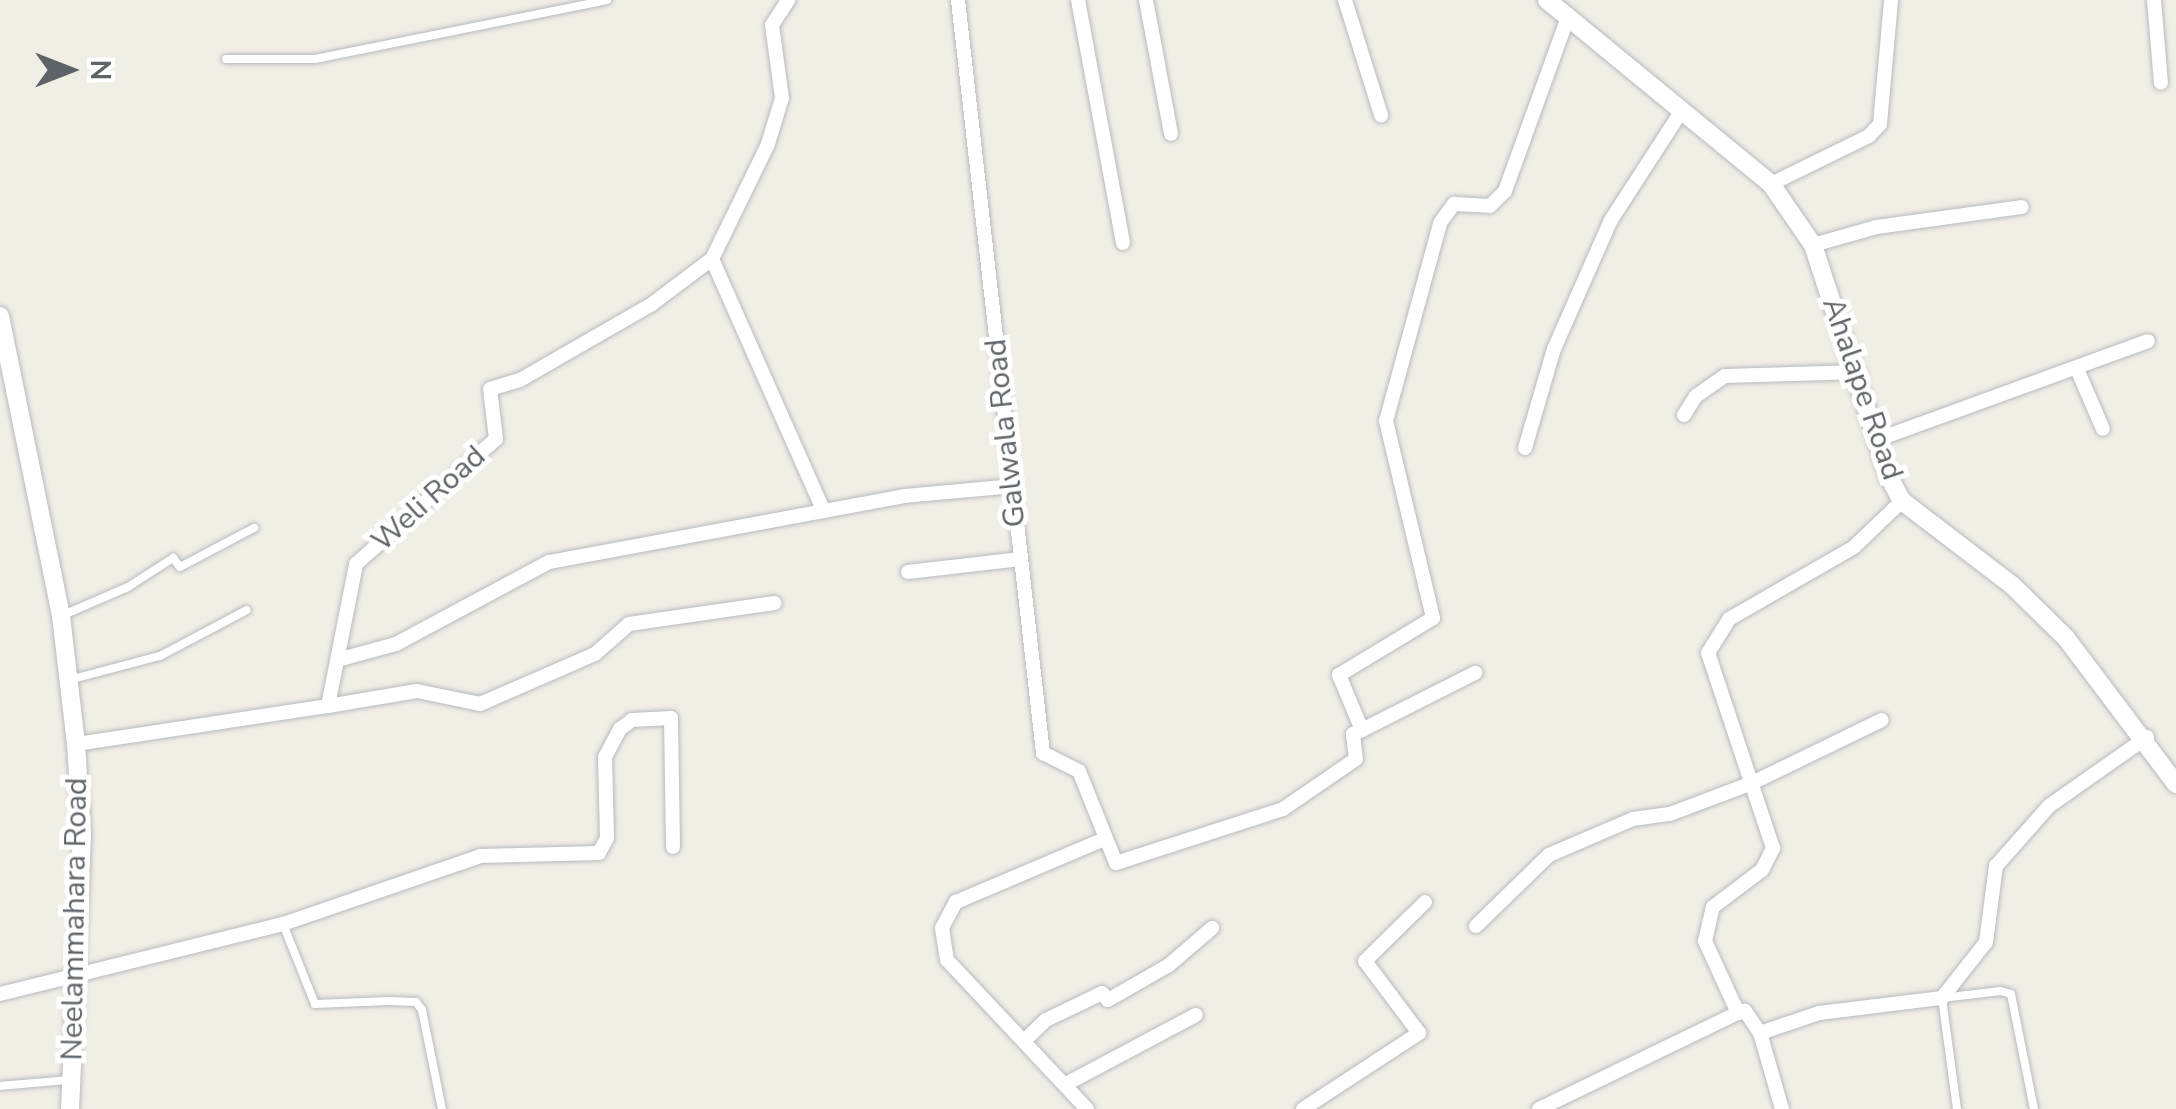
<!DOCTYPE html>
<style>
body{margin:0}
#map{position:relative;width:2176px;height:1109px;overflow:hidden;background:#f1eee6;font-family:"Nunito Sans",sans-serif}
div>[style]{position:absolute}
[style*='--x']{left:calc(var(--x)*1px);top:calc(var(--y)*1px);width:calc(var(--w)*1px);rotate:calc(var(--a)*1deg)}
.roads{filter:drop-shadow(0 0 2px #b7babe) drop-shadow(0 0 2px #b7babe)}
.service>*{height:8px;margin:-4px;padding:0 4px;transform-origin:4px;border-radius:4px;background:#fff}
.minor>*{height:14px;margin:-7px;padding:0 7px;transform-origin:7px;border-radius:7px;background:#fff}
.tertiary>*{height:18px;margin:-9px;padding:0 9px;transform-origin:9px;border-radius:9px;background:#fff}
span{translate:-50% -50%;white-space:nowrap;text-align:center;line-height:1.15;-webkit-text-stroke:10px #fff;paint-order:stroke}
.street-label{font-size:30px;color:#5e6368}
.north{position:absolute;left:20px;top:20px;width:100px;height:100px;-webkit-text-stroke:8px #fff;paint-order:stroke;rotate:90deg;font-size:28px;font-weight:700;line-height:40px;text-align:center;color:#5e6368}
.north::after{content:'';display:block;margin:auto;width:35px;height:45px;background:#5e6368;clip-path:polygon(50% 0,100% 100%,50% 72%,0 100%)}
</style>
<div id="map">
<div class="roads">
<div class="service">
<div style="--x:226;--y:59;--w:89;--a:0"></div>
<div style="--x:315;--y:59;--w:298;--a:-11.4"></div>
<div style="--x:61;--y:616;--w:73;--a:-23.4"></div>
<div style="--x:128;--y:587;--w:54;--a:-32.8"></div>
<div style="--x:173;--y:558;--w:11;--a:52"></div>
<div style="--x:180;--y:567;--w:84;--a:-27.8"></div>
<div style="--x:69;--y:680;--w:94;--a:-14.8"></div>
<div style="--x:160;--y:656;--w:98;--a:-27.9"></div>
<div style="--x:283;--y:924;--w:86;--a:68.2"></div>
<div style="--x:315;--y:1004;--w:74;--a:-2.3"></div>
<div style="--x:389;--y:1001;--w:27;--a:2"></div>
<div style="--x:416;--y:1002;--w:10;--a:53"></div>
<div style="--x:422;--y:1010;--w:101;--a:78.6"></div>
<div style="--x:0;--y:1086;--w:69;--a:-5"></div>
<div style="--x:1957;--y:1109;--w:112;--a:-97.7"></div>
<div style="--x:1942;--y:998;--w:59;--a:-6.8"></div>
<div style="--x:2001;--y:991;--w:10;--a:17"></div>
<div style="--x:2011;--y:994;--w:117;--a:78.7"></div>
</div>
<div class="minor">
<div style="--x:958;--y:0;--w:758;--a:83.56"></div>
<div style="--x:1043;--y:753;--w:40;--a:26.6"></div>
<div style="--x:1079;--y:771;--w:99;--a:68.1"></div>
<div style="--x:1116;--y:863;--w:176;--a:-17.9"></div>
<div style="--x:1283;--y:809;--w:88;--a:-34.4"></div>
<div style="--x:1356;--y:759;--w:25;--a:-97"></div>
<div style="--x:1353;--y:734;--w:10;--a:-24"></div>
<div style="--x:1362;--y:730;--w:60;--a:-112.7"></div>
<div style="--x:1339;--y:675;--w:110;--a:-31.2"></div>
<div style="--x:1433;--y:618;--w:203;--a:-103.4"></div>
<div style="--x:1386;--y:421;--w:205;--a:-74.7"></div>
<div style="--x:1440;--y:223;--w:24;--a:-54"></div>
<div style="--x:1454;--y:204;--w:36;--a:3"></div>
<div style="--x:1490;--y:206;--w:21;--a:-45"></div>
<div style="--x:1505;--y:191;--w:182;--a:-70.1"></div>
<div style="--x:1078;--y:0;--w:247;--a:79.5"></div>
<div style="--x:1146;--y:0;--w:136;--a:79.4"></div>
<div style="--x:1345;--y:0;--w:121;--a:72.6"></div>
<div style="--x:2154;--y:0;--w:83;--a:85.2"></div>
<div style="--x:1771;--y:184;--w:109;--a:-26.1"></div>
<div style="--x:1869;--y:136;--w:16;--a:-47"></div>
<div style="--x:1880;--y:124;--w:124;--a:-84.9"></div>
<div style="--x:1813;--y:245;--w:66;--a:-15.9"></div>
<div style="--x:1876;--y:227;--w:147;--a:-7.8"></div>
<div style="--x:712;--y:259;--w:274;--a:66.1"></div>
<div style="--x:2077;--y:369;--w:65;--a:66.6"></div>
<div style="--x:1684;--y:415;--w:22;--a:-58"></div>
<div style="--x:1696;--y:396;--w:35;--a:-35"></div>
<div style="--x:1725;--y:376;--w:134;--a:-1.7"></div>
<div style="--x:1879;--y:439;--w:286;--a:-20"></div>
<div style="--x:1525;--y:448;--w:103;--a:-73.7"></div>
<div style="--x:1554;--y:349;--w:141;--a:-66.2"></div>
<div style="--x:1611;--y:220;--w:129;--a:-57.1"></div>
<div style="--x:908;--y:572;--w:113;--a:-6.6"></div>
<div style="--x:341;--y:659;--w:57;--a:-15.3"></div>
<div style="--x:396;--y:644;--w:174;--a:-28.2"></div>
<div style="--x:549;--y:562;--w:361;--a:-10.5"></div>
<div style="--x:904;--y:496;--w:109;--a:-5.2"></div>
<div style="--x:328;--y:706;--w:90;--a:-9.6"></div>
<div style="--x:417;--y:691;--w:64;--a:11.7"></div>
<div style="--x:480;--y:704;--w:125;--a:-23.5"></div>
<div style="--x:595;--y:654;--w:45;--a:-41.4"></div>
<div style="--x:629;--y:624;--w:147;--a:-8.2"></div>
<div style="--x:1362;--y:730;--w:127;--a:-26.8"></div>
<div style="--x:76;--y:744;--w:255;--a:-8.6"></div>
<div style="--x:328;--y:706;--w:145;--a:-78.8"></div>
<div style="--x:356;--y:564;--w:188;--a:-41.8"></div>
<div style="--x:496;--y:439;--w:50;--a:-96.8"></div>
<div style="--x:490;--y:389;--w:31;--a:-17"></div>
<div style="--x:520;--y:380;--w:152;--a:-29.9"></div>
<div style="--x:652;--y:304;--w:75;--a:-36.9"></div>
<div style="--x:712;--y:259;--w:128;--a:-64"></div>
<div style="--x:768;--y:144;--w:48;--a:-73.1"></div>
<div style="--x:782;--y:98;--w:74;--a:-97.8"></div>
<div style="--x:772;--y:25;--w:30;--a:-57"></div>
<div style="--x:1476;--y:926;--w:102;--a:-44.2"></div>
<div style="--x:1549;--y:855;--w:91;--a:-23.2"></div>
<div style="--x:1633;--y:819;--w:37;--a:-8"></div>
<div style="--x:1670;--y:814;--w:88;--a:-20.7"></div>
<div style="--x:1752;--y:783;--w:144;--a:-25.9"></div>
<div style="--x:0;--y:994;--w:292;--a:-13.9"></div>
<div style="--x:283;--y:924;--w:208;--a:-19"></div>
<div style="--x:480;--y:856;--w:119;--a:-1.4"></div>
<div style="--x:599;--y:853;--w:17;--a:-62"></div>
<div style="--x:607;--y:838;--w:81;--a:-91.4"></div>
<div style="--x:605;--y:757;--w:32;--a:-62"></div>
<div style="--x:620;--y:729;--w:15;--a:-37"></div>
<div style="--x:632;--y:720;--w:39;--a:-3"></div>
<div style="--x:671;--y:718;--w:129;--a:89.1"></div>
<div style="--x:1760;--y:1033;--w:62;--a:-18.7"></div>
<div style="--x:1819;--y:1013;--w:124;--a:-7"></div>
<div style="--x:1942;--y:998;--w:71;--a:-51.8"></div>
<div style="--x:1986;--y:942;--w:77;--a:-82.5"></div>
<div style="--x:1996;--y:866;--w:80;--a:-48.5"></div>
<div style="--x:2049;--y:806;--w:120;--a:-35.1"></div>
<div style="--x:1025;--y:1040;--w:29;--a:-44"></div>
<div style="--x:1046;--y:1020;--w:62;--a:-25.7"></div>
<div style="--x:1102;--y:993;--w:9;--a:49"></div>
<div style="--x:1108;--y:1000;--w:70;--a:-29.8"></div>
<div style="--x:1169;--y:965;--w:57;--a:-40.7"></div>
<div style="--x:1066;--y:1084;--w:147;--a:-28"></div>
<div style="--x:1087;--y:1109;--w:204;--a:-133.2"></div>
<div style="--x:947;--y:960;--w:32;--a:-99"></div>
<div style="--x:942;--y:928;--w:30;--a:-62"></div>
<div style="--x:956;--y:902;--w:159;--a:-23"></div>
<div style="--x:1303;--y:1109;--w:139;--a:-33.2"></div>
<div style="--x:1419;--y:1033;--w:90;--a:-126.9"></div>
<div style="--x:1365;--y:961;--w:84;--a:-44.5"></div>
<div style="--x:1539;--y:1109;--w:221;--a:-25.8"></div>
<div style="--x:1782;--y:1109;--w:79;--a:-106.1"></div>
<div style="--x:1760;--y:1033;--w:27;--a:-124"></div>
<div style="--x:1745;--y:1011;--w:7;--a:164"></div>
<div style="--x:1738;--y:1013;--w:79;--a:-114.6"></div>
<div style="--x:1705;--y:941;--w:35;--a:-77"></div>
<div style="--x:1713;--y:907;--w:61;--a:-37.1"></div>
<div style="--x:1762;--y:870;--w:25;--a:-63"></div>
<div style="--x:1773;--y:848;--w:206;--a:-108.4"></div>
<div style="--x:1708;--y:653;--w:40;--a:-58"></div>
<div style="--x:1729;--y:619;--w:144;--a:-29.9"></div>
<div style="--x:1854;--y:547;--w:66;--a:-43.8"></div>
</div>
<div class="tertiary">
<div style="--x:1547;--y:0;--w:290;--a:39.4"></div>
<div style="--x:1771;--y:184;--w:74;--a:55.5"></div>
<div style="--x:1813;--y:245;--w:242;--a:71.9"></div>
<div style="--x:1888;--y:475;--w:30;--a:62"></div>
<div style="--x:1902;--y:501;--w:138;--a:37.4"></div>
<div style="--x:2012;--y:585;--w:76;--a:44.5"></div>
<div style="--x:2066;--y:638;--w:183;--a:53"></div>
<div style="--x:0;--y:316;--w:306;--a:78.5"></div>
<div style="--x:61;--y:616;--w:129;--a:83.3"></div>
<div style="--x:76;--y:744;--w:91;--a:86.2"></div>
<div style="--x:82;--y:835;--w:274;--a:92.5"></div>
</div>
</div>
<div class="street-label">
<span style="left:1862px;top:389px;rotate:71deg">Ahalape Road</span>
<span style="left:1006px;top:433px;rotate:-96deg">Galwala Road</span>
<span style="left:429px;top:499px;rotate:-42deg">Weli Road</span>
<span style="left:75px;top:919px;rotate:-89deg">Neelammahara Road</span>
</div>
<div class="north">N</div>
</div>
